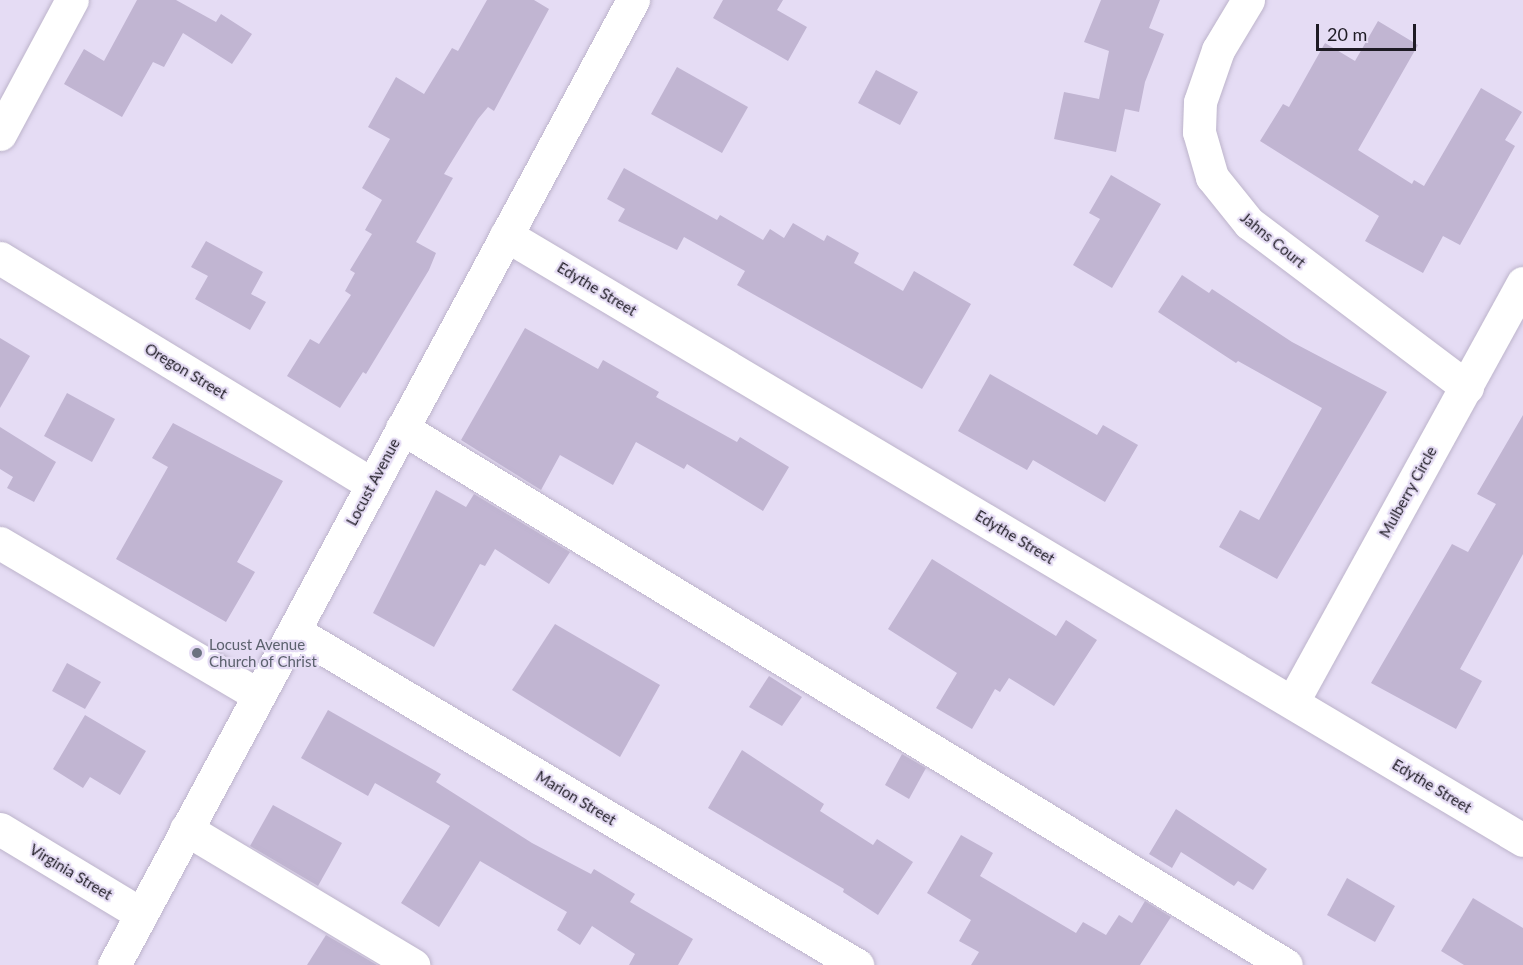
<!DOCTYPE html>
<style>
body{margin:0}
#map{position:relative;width:1523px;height:965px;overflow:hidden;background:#e5dcf4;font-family:Lato,sans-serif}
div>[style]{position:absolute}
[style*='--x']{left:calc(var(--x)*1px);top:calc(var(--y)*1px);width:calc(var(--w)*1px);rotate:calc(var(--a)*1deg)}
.building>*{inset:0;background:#c1b5d2}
.roads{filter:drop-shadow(0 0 2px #bdb4cb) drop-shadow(0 0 2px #bdb4cb)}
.minor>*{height:33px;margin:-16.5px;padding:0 16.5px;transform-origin:16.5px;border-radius:16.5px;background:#fff}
.dots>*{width:16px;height:16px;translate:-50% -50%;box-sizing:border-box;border:3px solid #e5dcf4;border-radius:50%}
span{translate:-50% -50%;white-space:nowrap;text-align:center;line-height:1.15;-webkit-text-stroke:4.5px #e5dcf4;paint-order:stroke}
.street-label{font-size:15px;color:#1e1b24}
.worship-label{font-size:15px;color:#5b616d}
.left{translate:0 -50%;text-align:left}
.scale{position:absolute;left:1316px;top:24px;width:100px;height:27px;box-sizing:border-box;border:3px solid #1e1b24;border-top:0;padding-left:8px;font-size:18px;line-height:21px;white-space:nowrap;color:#1e1b24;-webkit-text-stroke:4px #e5dcf4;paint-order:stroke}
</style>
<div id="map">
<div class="building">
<div style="clip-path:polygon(137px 0,176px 0,216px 22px,221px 14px,252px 34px,232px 64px,183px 33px,164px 67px,153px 62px,122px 117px,64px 84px,84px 49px,104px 61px)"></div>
<div style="clip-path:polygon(487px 0,534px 0,549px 9px,494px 111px,488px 107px,478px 119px,444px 174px,453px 178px,416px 242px,436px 253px,429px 270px,366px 374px,363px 372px,340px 408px,287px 376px,310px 339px,319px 344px,351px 295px,345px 291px,355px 273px,350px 270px,372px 234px,365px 230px,382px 200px,362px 188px,390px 139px,368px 127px,396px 77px,424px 94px,452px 48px,458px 51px)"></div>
<div style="clip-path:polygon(723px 0,783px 0,777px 10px,807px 27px,788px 61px,713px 18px)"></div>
<div style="clip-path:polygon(1101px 0,1160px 0,1149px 28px,1164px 34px,1145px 82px,1139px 112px,1125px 109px,1116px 152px,1054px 139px,1064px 92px,1099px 99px,1109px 51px,1084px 42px)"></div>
<div style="clip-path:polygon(1378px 21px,1418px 45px,1358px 150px,1412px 184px,1414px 180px,1424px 186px,1481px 88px,1522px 112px,1505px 140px,1515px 146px,1460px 245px,1443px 236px,1423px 273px,1365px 241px,1379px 216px,1260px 141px,1283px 104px,1289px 107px,1325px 43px,1355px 61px)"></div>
<div style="clip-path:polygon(677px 67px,748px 107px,722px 153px,651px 114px)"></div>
<div style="clip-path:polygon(876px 70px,918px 92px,900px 125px,858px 103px)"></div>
<div style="clip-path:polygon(624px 168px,717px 220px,720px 215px,763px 240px,770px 229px,784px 238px,793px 223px,824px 241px,827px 235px,859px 253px,854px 263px,903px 291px,914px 271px,971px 304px,922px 389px,737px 285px,745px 271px,684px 237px,677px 250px,618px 221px,625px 209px,607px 199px)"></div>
<div style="clip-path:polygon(1111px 175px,1161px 204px,1112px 288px,1073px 265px,1100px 219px,1089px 213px)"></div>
<div style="clip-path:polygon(206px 241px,263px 272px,251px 294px,266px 302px,250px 330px,195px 299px,208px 276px,191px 267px)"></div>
<div style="clip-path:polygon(1182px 275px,1209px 293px,1212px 289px,1292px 342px,1387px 392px,1277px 579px,1219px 547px,1240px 510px,1259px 520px,1322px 408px,1238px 361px,1236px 363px,1158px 312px)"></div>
<div style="clip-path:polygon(525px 328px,598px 369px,603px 360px,659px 392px,656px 397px,737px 442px,740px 437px,789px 467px,763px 511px,687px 464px,684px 469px,636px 442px,613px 485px,560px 455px,541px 490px,461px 440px)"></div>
<div style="clip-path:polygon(0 338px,30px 356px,0 408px)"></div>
<div style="clip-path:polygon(990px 374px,1097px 435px,1103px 425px,1138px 445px,1105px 502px,1033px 460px,1027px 470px,958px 431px)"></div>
<div style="clip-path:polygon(67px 393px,115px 419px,92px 462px,44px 436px)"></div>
<div style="clip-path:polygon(1523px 415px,1523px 554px,1460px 669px,1482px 681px,1456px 729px,1371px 683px,1452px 544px,1468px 552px,1496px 504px,1477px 494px)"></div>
<div style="clip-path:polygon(173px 423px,283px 481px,237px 562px,255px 572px,226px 622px,116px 559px,168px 467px,152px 458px)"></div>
<div style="clip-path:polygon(0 427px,56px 462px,34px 502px,7px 488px,13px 477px,0 469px)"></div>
<div style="clip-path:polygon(436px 490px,466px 507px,474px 494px,570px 552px,549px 584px,495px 549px,485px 566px,480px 564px,434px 647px,373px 613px)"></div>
<div style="clip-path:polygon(932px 559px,1056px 636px,1066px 620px,1097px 640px,1054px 706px,1009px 678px,1000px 692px,995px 689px,972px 729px,936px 708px,957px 673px,888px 629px)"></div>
<div style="clip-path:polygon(555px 624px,660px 685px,620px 757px,512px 690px)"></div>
<div style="clip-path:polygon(67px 663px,101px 682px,85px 709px,52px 691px)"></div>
<div style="clip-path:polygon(769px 676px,802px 697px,782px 726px,749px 707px)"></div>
<div style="clip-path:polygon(328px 710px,441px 774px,436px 782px,532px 843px,591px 874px,594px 869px,635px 894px,630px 902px,693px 939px,678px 965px,629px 965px,635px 954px,592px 926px,580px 945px,557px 930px,567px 912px,480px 861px,439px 927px,401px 903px,450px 826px,375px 783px,368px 796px,301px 758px)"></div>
<div style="clip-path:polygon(85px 715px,146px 751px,120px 795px,90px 777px,83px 788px,53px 769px)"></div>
<div style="clip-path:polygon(742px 750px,824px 804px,820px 811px,873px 845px,877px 839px,913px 862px,878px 915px,843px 892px,844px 889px,708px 808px)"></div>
<div style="clip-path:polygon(902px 754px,926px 768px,909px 799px,885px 785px)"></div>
<div style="clip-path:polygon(273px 805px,342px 843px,318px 886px,250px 846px)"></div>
<div style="clip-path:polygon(1176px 809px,1267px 869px,1253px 890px,1238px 881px,1234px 886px,1181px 852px,1172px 868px,1149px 854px)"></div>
<div style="clip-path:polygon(961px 835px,993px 853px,980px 876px,1076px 933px,1083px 922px,1106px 935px,1119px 915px,1132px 923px,1145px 901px,1171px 917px,1140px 965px,971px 965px,979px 952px,959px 941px,971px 920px,927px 893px)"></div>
<div style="clip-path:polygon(1347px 878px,1395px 906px,1375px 942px,1327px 915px)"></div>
<div style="clip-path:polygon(1473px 898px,1523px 928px,1523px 965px,1464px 965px,1441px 951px)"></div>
<div style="clip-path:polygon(326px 935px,377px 965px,307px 965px)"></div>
</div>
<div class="roads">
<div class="minor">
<div style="--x:1248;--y:0;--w:58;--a:121"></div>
<div style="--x:1218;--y:50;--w:55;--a:109.1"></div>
<div style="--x:1200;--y:102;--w:30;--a:92"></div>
<div style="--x:1199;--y:132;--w:47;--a:73.9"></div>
<div style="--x:1212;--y:177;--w:59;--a:51.2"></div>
<div style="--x:1249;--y:223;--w:273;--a:37"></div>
<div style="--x:0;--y:134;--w:152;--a:-61.8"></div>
<div style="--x:506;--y:235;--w:1183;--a:30.75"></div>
<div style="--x:0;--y:258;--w:434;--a:31.3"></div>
<div style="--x:402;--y:428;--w:1034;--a:31.28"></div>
<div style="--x:0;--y:543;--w:299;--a:30.5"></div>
<div style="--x:294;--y:631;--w:655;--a:30.68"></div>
<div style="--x:1293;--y:701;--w:477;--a:-61.2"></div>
<div style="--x:0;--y:829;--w:165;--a:31.1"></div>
<div style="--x:186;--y:829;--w:265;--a:30.9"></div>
<div style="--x:114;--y:965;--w:1096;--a:-61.73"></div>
</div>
</div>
<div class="dots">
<div style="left:197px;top:653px;background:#6b7280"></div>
</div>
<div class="street-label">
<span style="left:1273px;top:240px;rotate:39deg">Jahns Court</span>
<span style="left:597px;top:289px;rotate:31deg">Edythe Street</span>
<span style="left:186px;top:371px;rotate:31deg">Oregon Street</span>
<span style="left:373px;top:482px;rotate:-62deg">Locust Avenue</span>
<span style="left:1408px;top:492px;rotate:-61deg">Mulberry Circle</span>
<span style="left:1015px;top:537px;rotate:31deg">Edythe Street</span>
<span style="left:1432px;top:786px;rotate:31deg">Edythe Street</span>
<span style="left:576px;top:798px;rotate:31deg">Marion Street</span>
<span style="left:71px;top:872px;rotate:31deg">Virginia Street</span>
</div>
<div class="worship-label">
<span class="left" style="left:209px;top:653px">Locust Avenue<br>Church of Christ</span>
</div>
<div class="scale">20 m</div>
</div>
